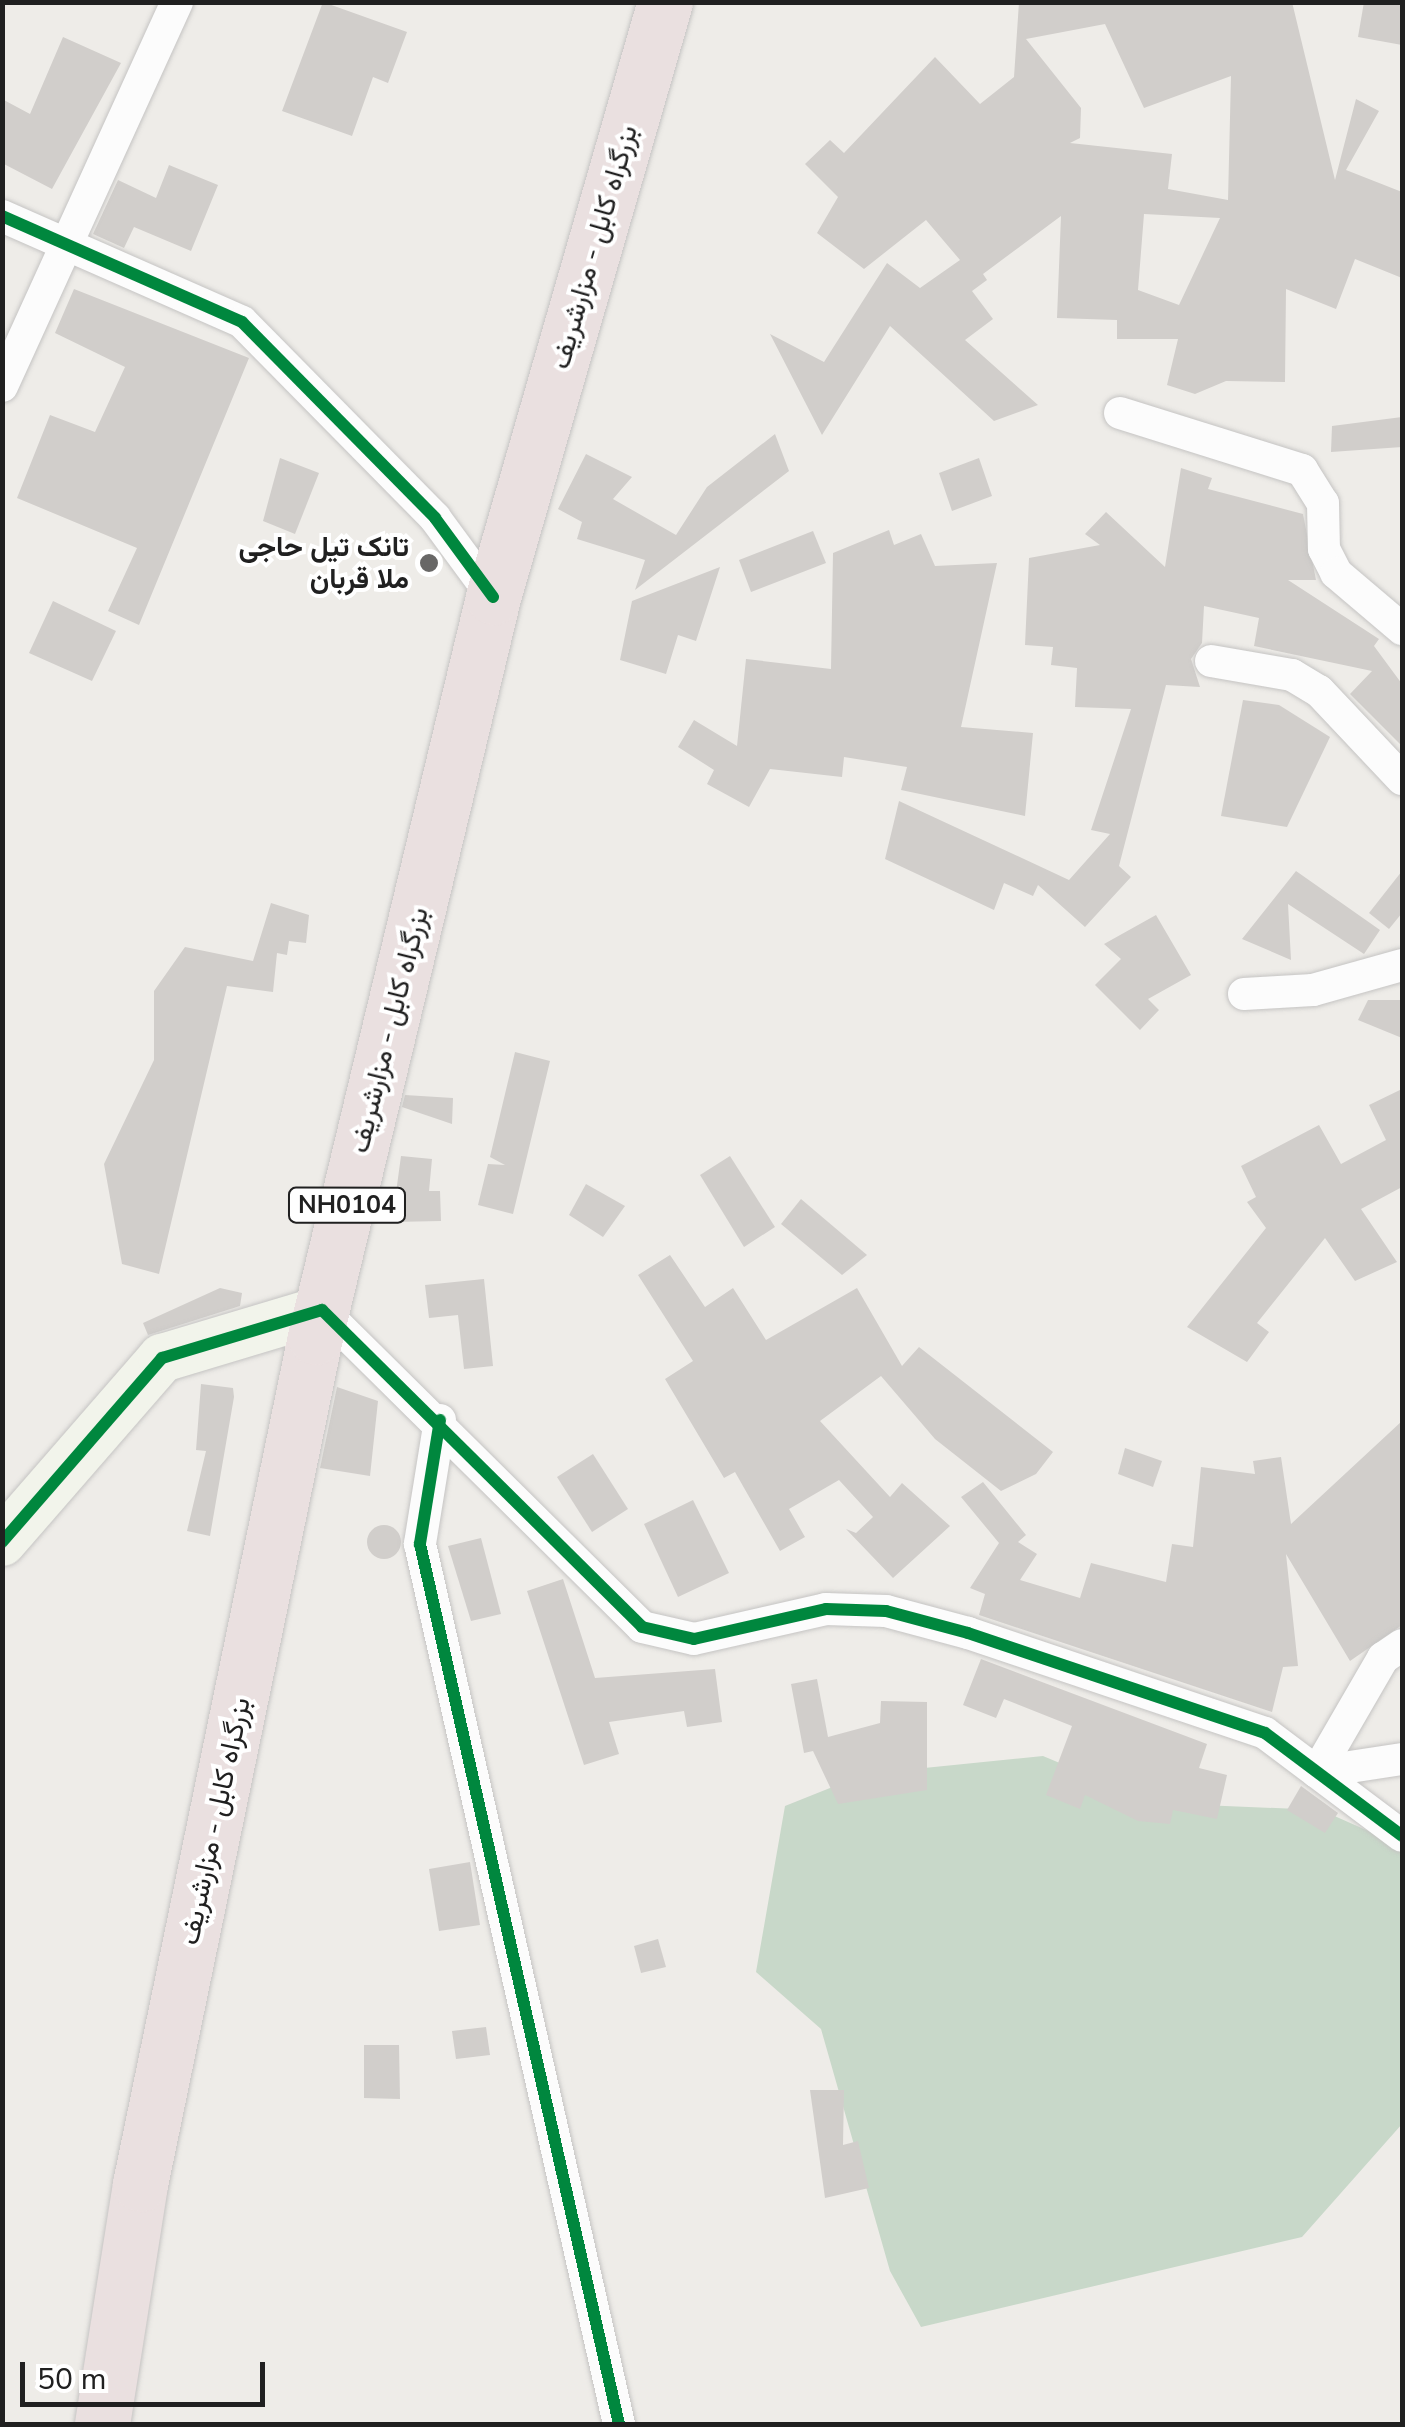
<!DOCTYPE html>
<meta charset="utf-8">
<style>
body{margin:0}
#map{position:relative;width:1405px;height:2427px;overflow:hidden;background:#eeece8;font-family:"Nunito Sans",Vazirmatn,sans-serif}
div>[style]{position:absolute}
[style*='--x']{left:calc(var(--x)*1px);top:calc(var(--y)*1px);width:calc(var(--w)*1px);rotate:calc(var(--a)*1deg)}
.cemetery>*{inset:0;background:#c8d8c9}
.building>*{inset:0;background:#d1cecb}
.round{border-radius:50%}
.roads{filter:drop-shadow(0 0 2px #c5c4c3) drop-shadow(0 0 2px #c5c4c3)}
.street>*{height:32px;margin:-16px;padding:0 16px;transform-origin:16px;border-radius:16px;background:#fcfcfc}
.secondary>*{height:48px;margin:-24px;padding:0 24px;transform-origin:24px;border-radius:24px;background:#f2f4eb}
.highway>*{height:55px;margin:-27.5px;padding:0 27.5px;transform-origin:27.5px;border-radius:27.5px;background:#eae0e0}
.cycleway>*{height:12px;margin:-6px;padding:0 6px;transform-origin:6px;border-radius:6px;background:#00873e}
.dots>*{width:28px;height:28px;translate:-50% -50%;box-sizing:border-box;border:5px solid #fff;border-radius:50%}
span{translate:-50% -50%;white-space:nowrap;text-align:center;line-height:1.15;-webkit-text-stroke:8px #fff;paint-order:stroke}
.shield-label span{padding:2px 8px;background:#fff;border:2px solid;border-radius:8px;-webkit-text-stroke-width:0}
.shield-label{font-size:25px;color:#202020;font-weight:700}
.street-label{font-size:28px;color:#202020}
.poi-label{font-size:28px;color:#202020;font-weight:700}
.right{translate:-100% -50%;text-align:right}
.frame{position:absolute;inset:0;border:5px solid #202020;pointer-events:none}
.scale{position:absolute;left:20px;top:2362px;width:245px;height:45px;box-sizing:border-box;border:5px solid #202020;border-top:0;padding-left:12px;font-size:30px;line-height:35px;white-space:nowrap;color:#202020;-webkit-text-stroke:8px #fff;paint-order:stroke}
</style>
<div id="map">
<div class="cemetery">
<div style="clip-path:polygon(1043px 1756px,1155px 1803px,1321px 1810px,1402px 1846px,1402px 2124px,1302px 2237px,921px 2327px,890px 2271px,821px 2029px,756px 1972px,785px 1806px,865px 1774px)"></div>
</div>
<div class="building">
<div style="clip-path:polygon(323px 2px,407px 32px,388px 83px,373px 77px,352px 136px,282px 111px)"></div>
<div style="clip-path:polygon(evenodd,1019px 2px,1292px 2px,1335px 180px,1356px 99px,1379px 111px,1346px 170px,1402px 192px,1402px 278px,1355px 259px,1336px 309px,1286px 289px,1285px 382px,1226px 381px,1195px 394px,1167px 385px,1178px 339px,1117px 339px,1117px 320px,1057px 318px,1061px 216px,983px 274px,987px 280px,972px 291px,993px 319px,965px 340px,1038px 405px,994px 421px,890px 326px,822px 435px,770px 334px,824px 362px,887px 263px,920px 288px,960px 260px,926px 220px,864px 269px,817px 233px,838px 197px,805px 164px,830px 140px,844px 153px,935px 57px,980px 104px,1014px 77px,1019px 2px,1105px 24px,1144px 108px,1231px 76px,1228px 200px,1168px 189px,1172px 154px,1070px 143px,1080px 138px,1081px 108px,1026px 39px,1105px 24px,1019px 2px,1144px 214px,1220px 218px,1179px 305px,1138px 290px,1144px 214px)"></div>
<div style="clip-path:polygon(1364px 2px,1402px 2px,1402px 45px,1358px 37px)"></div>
<div style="clip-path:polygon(63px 37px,121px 63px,52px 189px,2px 163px,2px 99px,30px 114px)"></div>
<div style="clip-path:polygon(169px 165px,218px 185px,191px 251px,134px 227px,124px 248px,93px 234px,118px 180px,156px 198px)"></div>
<div style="clip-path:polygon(74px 289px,249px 358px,139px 625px,108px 611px,137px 548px,17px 498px,50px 415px,95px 432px,125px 367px,55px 333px)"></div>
<div style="clip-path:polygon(1402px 417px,1402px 447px,1331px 452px,1332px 426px)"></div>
<div style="clip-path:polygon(775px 434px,789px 471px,635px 590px,645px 560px,577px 539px,582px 522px,558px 509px,586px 454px,632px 477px,613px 499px,676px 535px,707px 487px)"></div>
<div style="clip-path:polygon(280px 458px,319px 473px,295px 534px,263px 521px)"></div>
<div style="clip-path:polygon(979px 458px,992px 496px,952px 511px,939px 473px)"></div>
<div style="clip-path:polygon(1181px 468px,1212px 478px,1208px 489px,1303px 514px,1316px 580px,1288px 580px,1379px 639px,1374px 646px,1402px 684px,1402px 746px,1350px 694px,1372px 671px,1254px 646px,1259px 618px,1204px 606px,1202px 643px,1191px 659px,1200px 687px,1166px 685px,1119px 866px,1131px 877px,1085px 927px,1038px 885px,1033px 896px,1004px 883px,994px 910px,885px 859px,899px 801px,1069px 880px,1110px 834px,1091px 830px,1131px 709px,1075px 707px,1077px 668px,1051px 665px,1053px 647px,1025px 645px,1029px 558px,1100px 545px,1085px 534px,1106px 512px,1165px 567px)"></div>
<div style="clip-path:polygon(889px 530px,894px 545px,921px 534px,935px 566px,997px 563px,961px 727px,1033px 733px,1025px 816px,901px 790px,907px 767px,844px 757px,842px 777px,770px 769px,749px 807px,707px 784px,714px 770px,678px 747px,694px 720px,737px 746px,746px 659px,831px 669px,833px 553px)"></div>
<div style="clip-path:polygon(813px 531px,826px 563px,751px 592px,739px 560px)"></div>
<div style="clip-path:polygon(720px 567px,696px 641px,678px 635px,666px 674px,620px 660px,632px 601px)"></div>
<div style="clip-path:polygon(53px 601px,116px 631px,92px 681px,29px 653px)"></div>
<div style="clip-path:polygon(1243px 700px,1279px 705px,1330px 737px,1287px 827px,1221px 816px)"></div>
<div style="clip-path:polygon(1296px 871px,1380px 930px,1364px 954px,1288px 904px,1291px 960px,1242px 939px)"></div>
<div style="clip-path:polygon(1402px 871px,1402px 913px,1389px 929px,1369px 913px)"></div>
<div style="clip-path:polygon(271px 903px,309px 915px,306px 943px,289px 941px,287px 955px,277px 953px,273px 992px,227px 986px,159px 1274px,122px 1264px,104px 1164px,154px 1060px,154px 991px,185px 947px,253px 961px)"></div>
<div style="clip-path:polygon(1156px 915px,1191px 975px,1148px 999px,1159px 1010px,1140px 1030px,1095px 985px,1121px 959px,1104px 944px)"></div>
<div style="clip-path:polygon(1368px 1000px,1402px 1000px,1402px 1038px,1358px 1020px)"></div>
<div style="clip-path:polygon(515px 1052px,550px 1061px,513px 1214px,478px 1205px,488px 1164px,505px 1165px,490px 1157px)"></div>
<div style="clip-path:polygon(1402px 1089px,1402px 1187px,1361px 1209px,1397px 1262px,1355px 1281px,1325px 1238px,1257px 1323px,1269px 1332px,1247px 1362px,1187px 1327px,1266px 1228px,1247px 1202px,1256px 1197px,1241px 1166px,1319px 1125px,1341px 1164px,1386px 1140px,1369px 1105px)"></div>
<div style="clip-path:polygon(405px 1095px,453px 1098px,452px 1124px,402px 1107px)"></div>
<div style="clip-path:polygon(401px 1156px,432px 1159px,429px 1191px,440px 1191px,441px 1221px,392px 1222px)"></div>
<div style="clip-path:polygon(730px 1156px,775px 1227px,744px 1247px,700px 1175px)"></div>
<div style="clip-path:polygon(586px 1184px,625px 1206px,603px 1237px,569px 1215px)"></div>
<div style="clip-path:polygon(801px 1199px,867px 1255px,842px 1275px,781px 1224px)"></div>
<div style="clip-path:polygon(670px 1255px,705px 1307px,733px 1288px,766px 1340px,857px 1288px,902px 1366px,919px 1347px,1053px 1452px,1036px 1474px,1001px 1491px,935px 1439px,881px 1376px,820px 1421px,890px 1497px,902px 1483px,950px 1526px,893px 1578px,846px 1529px,856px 1533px,873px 1517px,839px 1480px,789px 1509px,805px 1537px,780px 1551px,735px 1472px,724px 1478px,665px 1379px,693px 1361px,638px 1275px)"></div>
<div style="clip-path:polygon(484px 1279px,493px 1366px,464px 1369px,458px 1315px,429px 1318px,425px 1285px)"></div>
<div style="clip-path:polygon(220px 1288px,242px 1293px,240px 1306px,148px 1335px,143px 1323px)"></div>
<div style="clip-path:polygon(201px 1384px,233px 1388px,234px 1397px,210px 1536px,187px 1531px,206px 1451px,196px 1450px)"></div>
<div style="clip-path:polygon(337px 1387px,378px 1401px,370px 1476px,320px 1468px)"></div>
<div style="clip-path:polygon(1402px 1421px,1402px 1625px,1350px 1661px,1286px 1554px,1298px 1666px,1283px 1667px,1272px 1712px,979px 1615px,985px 1594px,970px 1588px,999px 1543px,961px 1497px,983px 1482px,1026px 1535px,1018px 1542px,1037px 1554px,1020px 1580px,1080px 1598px,1091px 1563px,1166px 1582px,1172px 1544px,1193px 1547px,1201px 1467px,1255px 1474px,1253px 1461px,1281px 1457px,1291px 1524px)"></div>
<div style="clip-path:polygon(1125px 1448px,1162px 1461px,1153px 1487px,1118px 1474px)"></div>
<div style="clip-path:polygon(593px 1454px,628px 1509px,592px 1532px,557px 1477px)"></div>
<div style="clip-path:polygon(693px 1500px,729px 1573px,678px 1597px,644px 1524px)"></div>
<div class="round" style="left:367px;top:1525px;width:34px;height:34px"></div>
<div style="clip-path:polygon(481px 1538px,501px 1614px,471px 1621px,448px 1546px)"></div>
<div style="clip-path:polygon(563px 1579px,595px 1678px,715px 1669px,722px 1722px,687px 1727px,684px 1711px,609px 1722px,619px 1754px,584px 1765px,527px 1591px)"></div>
<div style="clip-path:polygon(981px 1659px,1207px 1744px,1199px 1768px,1227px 1775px,1217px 1819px,1173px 1810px,1170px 1824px,1138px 1821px,1085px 1795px,1080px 1809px,1046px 1795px,1072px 1726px,1004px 1699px,996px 1718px,963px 1705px)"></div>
<div style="clip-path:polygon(817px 1679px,828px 1737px,880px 1723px,881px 1701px,927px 1702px,927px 1790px,838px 1804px,813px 1751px,804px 1753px,791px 1684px)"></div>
<div style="clip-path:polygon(1301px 1786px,1338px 1813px,1325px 1833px,1287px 1810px)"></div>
<div style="clip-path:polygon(470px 1862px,480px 1925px,439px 1931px,429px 1869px)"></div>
<div style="clip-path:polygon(658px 1939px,666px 1967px,641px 1973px,634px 1946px)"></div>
<div style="clip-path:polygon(486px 2027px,490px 2055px,456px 2059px,452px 2031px)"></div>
<div style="clip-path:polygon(364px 2045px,399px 2045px,400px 2099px,364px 2098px)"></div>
<div style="clip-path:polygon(810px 2090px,844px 2090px,843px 2145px,858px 2141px,869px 2188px,825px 2198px)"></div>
</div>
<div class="roads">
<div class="street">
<div style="--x:2;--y:216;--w:262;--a:23.8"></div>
<div style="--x:242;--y:322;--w:275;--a:45.4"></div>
<div style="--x:435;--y:518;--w:98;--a:53.7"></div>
<div style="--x:2;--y:386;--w:422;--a:-65.5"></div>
<div style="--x:1120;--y:413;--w:191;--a:17.4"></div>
<div style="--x:1302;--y:470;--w:39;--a:58"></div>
<div style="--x:1323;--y:503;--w:46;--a:88.8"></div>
<div style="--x:1324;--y:549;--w:27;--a:63"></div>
<div style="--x:1336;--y:573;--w:87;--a:40.3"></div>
<div style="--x:1211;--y:661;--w:82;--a:9.8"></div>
<div style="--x:1292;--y:675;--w:31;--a:31"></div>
<div style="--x:1319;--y:691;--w:121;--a:46.7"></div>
<div style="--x:1244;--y:994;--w:69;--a:-3.3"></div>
<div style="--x:1313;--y:990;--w:92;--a:-15.7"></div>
<div style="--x:322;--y:1310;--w:450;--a:44.7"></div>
<div style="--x:642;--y:1627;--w:53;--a:13"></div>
<div style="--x:694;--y:1639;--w:135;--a:-12.8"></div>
<div style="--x:826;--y:1609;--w:60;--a:1.9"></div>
<div style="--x:886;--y:1611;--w:85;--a:15"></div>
<div style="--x:968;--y:1633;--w:313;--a:18.6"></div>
<div style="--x:1265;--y:1733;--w:171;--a:36.9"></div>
<div style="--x:440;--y:1420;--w:126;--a:99.2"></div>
<div style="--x:420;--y:1544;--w:902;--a:77.26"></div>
<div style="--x:1317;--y:1772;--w:132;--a:-59.9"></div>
<div style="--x:1383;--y:1658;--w:23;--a:-34"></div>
<div style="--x:1317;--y:1772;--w:86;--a:-8.7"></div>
</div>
<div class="secondary">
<div style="--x:2;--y:1542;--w:244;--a:-49"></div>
<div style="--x:162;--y:1358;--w:167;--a:-16.7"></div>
</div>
<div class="highway">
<div style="--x:102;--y:2424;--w:243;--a:-81"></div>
<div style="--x:140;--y:2184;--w:865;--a:-78.33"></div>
<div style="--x:315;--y:1337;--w:761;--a:-76.47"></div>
<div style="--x:493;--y:597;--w:619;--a:-73.88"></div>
</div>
</div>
<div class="cycleway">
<div style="--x:2;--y:216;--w:262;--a:23.8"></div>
<div style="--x:242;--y:322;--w:275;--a:45.4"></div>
<div style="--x:435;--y:518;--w:98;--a:53.7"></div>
<div style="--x:440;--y:1420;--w:126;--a:99.2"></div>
<div style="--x:420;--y:1544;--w:902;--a:77.26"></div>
<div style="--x:2;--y:1542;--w:244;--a:-49"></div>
<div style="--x:162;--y:1358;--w:167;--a:-16.7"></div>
<div style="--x:322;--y:1310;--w:450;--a:44.7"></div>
<div style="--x:642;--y:1627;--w:53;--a:13"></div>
<div style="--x:694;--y:1639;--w:135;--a:-12.8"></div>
<div style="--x:826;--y:1609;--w:60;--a:1.9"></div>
<div style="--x:886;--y:1611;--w:85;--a:15"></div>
<div style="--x:968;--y:1633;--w:313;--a:18.6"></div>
<div style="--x:1265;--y:1733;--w:171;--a:36.9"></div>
</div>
<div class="dots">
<div style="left:429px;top:563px;background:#686766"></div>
</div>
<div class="shield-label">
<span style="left:347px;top:1205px">NH0104</span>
</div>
<div class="street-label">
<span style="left:594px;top:247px;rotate:-74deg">بزرگراه کابل - مزارشریف</span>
<span style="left:389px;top:1030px;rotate:-76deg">بزرگراه کابل - مزارشریف</span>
<span style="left:215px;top:1821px;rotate:-78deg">بزرگراه کابل - مزارشریف</span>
</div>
<div class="poi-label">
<span class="right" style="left:409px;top:563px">تانک تیل حاجی<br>ملا قربان</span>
</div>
<div class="frame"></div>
<div class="scale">50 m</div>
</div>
